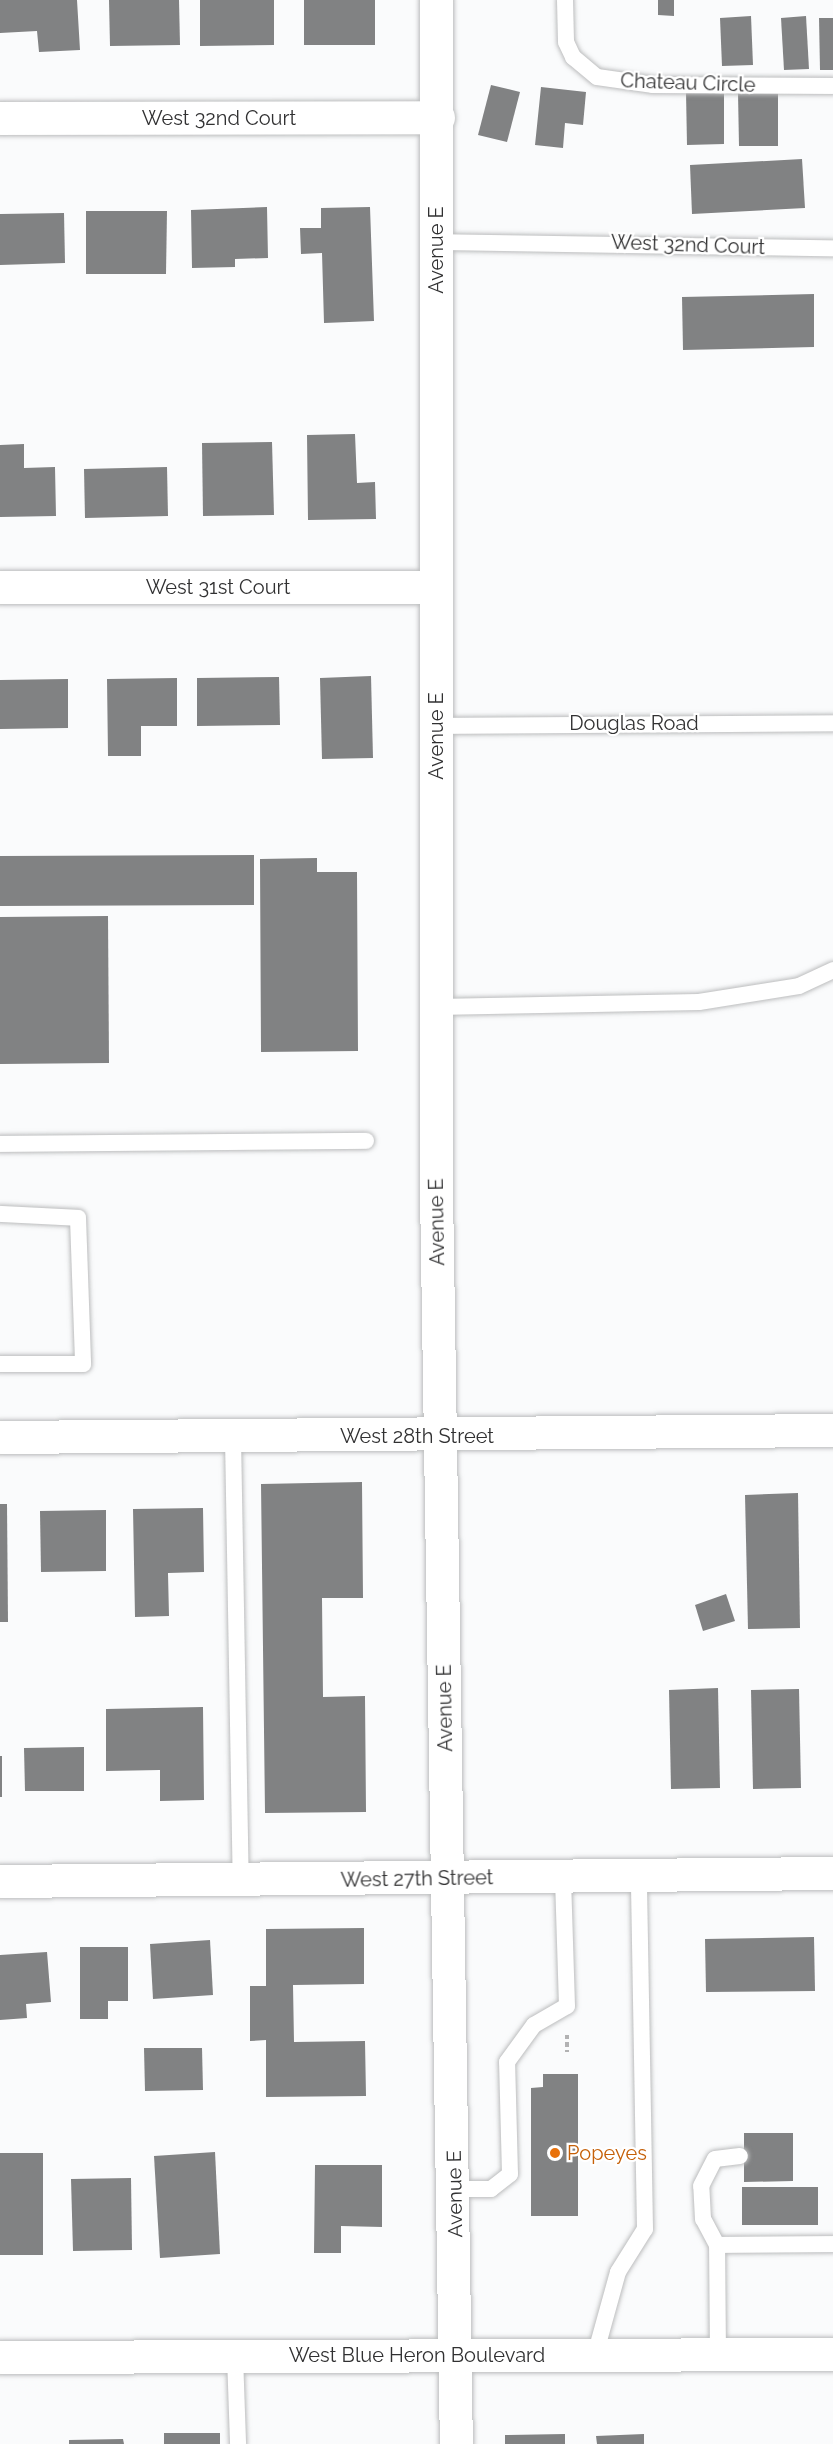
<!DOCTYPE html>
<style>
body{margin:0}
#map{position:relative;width:833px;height:2444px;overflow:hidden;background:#fafbfc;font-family:Raleway,sans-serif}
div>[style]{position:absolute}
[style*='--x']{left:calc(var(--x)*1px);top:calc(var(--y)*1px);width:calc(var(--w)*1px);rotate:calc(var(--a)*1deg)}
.building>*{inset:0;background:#818283}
.path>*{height:4px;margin-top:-2px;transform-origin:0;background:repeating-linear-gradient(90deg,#b2b2b3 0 4.5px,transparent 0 7.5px)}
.roads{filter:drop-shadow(0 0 2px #bcbdbe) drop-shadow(0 0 2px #bcbdbe)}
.service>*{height:16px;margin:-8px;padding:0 8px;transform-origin:8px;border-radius:8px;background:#fff}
.minor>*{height:33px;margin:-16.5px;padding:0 16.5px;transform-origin:16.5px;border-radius:16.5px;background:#fff}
.primary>*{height:33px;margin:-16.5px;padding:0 16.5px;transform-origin:16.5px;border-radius:16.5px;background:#fff}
.dots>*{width:16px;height:16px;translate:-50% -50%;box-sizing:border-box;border:3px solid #fff;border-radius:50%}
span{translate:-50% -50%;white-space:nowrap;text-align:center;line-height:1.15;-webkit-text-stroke:4.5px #fff;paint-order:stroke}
.street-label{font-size:20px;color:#313132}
.food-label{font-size:20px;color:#c56008}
.left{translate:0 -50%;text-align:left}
</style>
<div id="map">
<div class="building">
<div style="clip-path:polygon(0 0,77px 0,80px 50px,39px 52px,37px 31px,0 33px)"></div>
<div style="clip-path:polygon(109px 0,179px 0,180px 45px,110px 46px)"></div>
<div style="clip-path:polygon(200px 0,274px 0,274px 45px,200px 46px)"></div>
<div style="clip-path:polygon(304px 0,375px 0,375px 45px,304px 45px)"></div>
<div style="clip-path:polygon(658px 0,674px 0,674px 16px,658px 15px)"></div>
<div style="clip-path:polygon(751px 16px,753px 65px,722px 66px,720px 18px)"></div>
<div style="clip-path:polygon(806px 16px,809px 69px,784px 70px,781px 18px)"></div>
<div style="clip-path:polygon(819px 18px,833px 18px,833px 70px,820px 70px)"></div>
<div style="clip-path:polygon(491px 85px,520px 92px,507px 142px,478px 135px)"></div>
<div style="clip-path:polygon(541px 87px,586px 92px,583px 125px,565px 123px,563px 148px,535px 145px)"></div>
<div style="clip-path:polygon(724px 91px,724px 144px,687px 145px,686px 92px)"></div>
<div style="clip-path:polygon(738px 93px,778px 93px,778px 146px,739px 146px)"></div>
<div style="clip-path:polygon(802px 159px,805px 208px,692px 214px,690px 165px)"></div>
<div style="clip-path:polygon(267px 207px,268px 258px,235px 259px,235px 267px,192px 268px,191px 210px)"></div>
<div style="clip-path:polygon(370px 207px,374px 321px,324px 323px,322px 253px,301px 254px,300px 228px,321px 228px,321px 208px)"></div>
<div style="clip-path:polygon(86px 211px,167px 211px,166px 274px,86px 274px)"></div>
<div style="clip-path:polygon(64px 213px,65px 263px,0 265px,0 214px)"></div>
<div style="clip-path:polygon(814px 294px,814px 347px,683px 350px,682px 297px)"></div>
<div style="clip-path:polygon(355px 434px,357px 483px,375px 482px,376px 519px,308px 520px,307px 435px)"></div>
<div style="clip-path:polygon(272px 442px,274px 515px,203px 516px,202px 443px)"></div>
<div style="clip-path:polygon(24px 444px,24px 468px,55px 467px,56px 516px,0 517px,0 445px)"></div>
<div style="clip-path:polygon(167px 467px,168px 516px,85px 518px,84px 469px)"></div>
<div style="clip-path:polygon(371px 676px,373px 758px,322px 759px,320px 678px)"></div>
<div style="clip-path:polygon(279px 677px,280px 725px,197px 726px,197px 678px)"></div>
<div style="clip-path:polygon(177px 678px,177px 726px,141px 726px,141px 756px,108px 756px,107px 679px)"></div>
<div style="clip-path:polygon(68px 679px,68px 728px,0 729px,0 680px)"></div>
<div style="clip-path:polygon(254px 855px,254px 905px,0 906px,0 856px)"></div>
<div style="clip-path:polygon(317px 858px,317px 872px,357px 872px,358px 1051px,261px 1052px,260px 859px)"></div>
<div style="clip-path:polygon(108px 916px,109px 1063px,0 1064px,0 917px)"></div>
<div style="clip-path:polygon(362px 1482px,363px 1598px,322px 1598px,323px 1697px,365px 1696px,366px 1812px,265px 1813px,261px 1484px)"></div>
<div style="clip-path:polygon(798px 1493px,800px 1628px,748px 1629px,745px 1495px)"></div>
<div style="clip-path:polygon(0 1504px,7px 1504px,8px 1622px,0 1622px)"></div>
<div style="clip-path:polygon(203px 1508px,204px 1572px,168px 1573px,169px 1616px,135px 1617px,133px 1509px)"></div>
<div style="clip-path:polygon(106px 1510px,106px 1571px,41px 1572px,40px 1511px)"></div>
<div style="clip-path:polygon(726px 1594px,735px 1621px,703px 1631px,695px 1605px)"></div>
<div style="clip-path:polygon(718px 1688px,720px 1788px,671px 1789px,669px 1690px)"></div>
<div style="clip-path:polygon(799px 1689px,801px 1788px,753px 1789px,751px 1690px)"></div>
<div style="clip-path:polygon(203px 1707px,204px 1800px,160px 1801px,160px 1770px,106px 1771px,106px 1709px)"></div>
<div style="clip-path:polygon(84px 1747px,84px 1791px,25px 1791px,24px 1748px)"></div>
<div style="clip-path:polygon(0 1756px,2px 1756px,2px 1797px,0 1797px)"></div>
<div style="clip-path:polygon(364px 1928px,364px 1984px,293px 1985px,294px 2042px,365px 2041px,366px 2096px,266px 2097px,266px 2040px,250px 2041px,250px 1986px,266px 1986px,266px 1929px)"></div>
<div style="clip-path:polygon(814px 1937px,815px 1991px,706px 1992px,705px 1939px)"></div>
<div style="clip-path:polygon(210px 1940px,213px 1995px,153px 1999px,150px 1944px)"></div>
<div style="clip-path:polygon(80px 1947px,128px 1947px,128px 2001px,108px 2001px,108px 2019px,80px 2019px)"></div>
<div style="clip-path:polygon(47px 1952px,51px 2002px,26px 2004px,27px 2018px,0 2020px,0 1955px)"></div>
<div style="clip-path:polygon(144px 2048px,202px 2048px,203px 2090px,145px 2091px)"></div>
<div style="clip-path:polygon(543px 2074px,578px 2074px,578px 2216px,531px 2216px,531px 2088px,543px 2087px)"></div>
<div style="clip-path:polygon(744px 2133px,793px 2133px,793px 2181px,744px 2182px)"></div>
<div style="clip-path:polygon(215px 2152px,220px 2254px,160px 2258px,154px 2156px)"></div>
<div style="clip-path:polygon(0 2153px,43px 2153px,43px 2255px,0 2255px)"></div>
<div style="clip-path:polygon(315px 2165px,382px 2165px,382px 2227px,341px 2226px,341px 2253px,314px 2253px)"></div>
<div style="clip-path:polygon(131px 2178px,132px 2250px,73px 2251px,71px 2179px)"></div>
<div style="clip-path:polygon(742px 2187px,818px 2187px,818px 2225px,742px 2225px)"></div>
<div style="clip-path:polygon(164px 2433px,220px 2433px,220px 2444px,164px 2444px)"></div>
<div style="clip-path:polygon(565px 2434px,565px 2444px,505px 2444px,505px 2435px)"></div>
<div style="clip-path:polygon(644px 2434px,644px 2444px,597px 2444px,596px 2436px)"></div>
<div style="clip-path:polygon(123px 2439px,124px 2444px,69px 2444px,69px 2440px)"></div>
</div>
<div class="path">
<div style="--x:567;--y:2035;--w:17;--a:90"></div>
</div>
<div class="roads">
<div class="service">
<div style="--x:565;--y:0;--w:42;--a:88.6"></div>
<div style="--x:566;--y:42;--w:17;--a:65"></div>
<div style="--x:573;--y:57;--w:31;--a:40"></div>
<div style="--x:597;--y:77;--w:57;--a:8.1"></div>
<div style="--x:653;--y:85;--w:180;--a:0.3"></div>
<div style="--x:435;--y:242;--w:398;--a:0.9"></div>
<div style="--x:435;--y:726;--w:398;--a:-0.4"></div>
<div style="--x:436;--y:1007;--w:263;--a:-1.1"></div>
<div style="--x:699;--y:1002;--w:101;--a:-9.1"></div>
<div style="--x:799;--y:986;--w:38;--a:-25"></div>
<div style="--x:0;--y:1144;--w:366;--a:-0.5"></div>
<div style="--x:0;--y:1214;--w:78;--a:2.9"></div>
<div style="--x:78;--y:1218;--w:146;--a:88"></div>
<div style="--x:83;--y:1364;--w:83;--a:180"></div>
<div style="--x:233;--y:1437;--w:443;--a:89"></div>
<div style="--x:455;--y:2189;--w:36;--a:0"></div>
<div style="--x:491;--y:2189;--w:24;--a:-38"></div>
<div style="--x:510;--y:2174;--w:112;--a:-91.5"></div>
<div style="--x:507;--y:2062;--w:46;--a:-53.9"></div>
<div style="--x:534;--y:2025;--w:38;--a:-30"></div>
<div style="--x:567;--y:2006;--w:129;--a:-91.8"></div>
<div style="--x:717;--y:2245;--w:116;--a:-0.5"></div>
<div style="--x:718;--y:2354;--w:109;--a:-90.5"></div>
<div style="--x:717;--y:2245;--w:30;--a:-118"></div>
<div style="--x:703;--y:2219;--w:33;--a:-93"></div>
<div style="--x:701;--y:2186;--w:30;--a:-63"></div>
<div style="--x:715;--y:2159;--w:25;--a:-7"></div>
<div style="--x:595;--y:2355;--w:86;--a:-74.5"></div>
<div style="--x:618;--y:2272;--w:51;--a:-57.9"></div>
<div style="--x:645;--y:2229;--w:353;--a:-91"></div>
<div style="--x:235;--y:2356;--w:88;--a:88"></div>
</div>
<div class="minor">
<div style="--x:436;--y:0;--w:1191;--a:90"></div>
<div style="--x:436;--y:1191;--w:1253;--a:89.09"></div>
<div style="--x:0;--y:118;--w:438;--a:-0.1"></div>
<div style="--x:0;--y:587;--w:436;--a:0"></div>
<div style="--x:0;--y:1437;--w:833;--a:-0.48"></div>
<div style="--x:0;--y:1881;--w:833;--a:-0.55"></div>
</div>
<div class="primary">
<div style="--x:0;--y:2357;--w:833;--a:-0.21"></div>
</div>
</div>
<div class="dots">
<div style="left:555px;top:2153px;background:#e8710a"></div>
</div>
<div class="street-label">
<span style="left:688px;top:83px;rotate:2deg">Chateau Circle</span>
<span style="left:219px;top:118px">West 32nd Court</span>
<span style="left:688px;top:245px;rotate:2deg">West 32nd Court</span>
<span style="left:436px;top:250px;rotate:-90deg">Avenue E</span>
<span style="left:218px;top:587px">West 31st Court</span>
<span style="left:634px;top:723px">Douglas Road</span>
<span style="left:436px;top:736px;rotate:-90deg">Avenue E</span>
<span style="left:437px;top:1222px;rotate:-91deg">Avenue E</span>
<span style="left:417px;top:1436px">West 28th Street</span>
<span style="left:445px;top:1708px;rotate:-91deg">Avenue E</span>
<span style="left:417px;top:1879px;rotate:-1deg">West 27th Street</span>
<span style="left:455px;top:2194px;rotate:-91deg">Avenue E</span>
<span style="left:417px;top:2355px">West Blue Heron Boulevard</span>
</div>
<div class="food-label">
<span class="left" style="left:567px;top:2153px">Popeyes</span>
</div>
</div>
